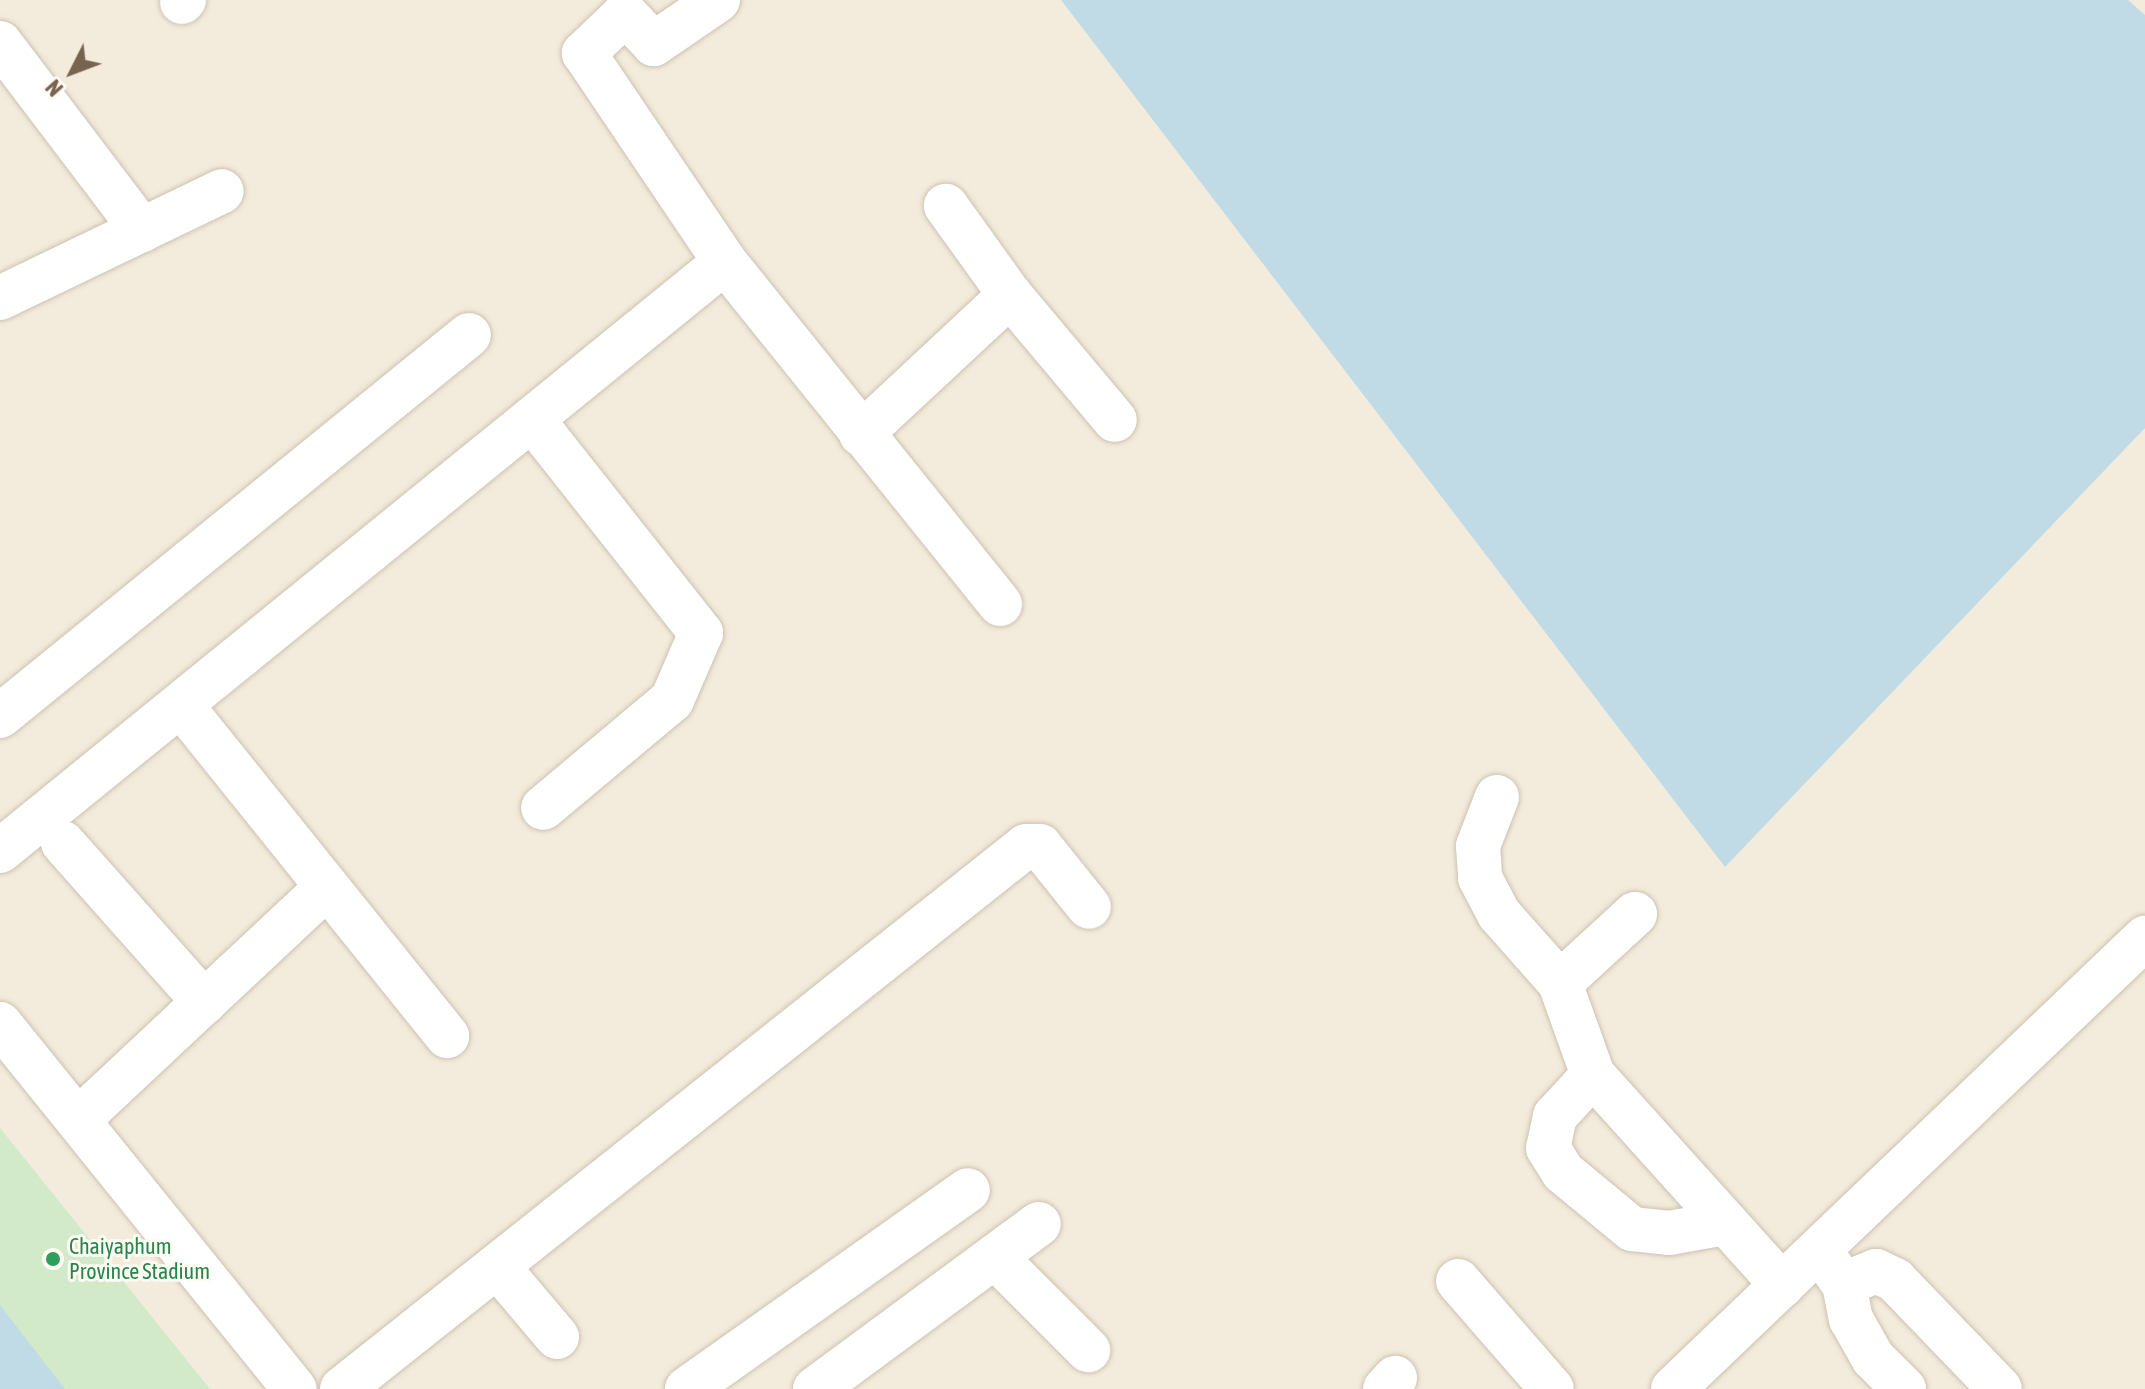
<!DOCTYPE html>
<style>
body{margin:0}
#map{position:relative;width:2145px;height:1389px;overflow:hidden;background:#fcf8ec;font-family:"Asap Condensed",sans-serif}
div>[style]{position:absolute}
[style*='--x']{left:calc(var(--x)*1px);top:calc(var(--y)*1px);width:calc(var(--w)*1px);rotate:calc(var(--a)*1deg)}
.residential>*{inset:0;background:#f3ebdb}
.green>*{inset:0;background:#d3eaca}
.water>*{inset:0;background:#c1dbe6}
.roads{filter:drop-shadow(0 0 2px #cec2b1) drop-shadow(0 0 2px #cec2b1)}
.minor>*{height:44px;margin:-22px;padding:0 22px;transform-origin:22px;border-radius:22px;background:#fff}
.dots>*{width:22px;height:22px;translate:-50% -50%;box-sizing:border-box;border:4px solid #fefbf3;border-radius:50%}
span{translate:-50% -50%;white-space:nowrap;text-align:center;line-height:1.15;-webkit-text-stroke:6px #fefbf3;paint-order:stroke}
.leisure-label{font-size:22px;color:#27864d}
.left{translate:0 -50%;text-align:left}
.north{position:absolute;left:32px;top:32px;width:80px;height:80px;-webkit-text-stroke:6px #fefbf3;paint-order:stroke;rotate:228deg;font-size:22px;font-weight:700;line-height:32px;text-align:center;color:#77634f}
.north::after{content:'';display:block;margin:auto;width:28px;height:36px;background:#77634f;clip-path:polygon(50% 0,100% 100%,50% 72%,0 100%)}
</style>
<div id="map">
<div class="residential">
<div style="clip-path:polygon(0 0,2145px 0,2145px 1389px,0 1389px)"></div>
</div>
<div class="green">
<div style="clip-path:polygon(0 1128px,210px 1389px,0 1389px)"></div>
</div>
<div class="water">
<div style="clip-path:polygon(1061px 0,2128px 0,2145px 15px,2145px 428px,1725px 867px)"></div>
<div style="clip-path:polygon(0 1305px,65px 1389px,0 1389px)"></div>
</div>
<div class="roads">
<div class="minor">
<div style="--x:718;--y:0;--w:78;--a:145.5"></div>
<div style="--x:654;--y:44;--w:42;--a:-134"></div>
<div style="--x:625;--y:14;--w:57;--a:136.4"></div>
<div style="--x:584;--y:53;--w:252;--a:56"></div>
<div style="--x:725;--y:262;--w:439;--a:51.2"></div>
<div style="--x:182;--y:2;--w:3;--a:-45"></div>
<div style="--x:0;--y:43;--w:235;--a:52.8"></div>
<div style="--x:1010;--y:295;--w:163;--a:50"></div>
<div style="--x:0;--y:298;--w:246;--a:-25.7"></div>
<div style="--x:532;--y:419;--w:273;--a:51.7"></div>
<div style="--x:701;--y:633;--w:73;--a:113.4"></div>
<div style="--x:672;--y:700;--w:168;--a:140.1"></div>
<div style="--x:861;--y:434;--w:204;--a:-43"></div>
<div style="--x:1010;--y:295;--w:110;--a:-125.7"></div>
<div style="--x:181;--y:705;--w:425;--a:51.2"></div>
<div style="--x:0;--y:716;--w:604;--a:-39.09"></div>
<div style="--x:1497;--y:797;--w:53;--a:111.2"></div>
<div style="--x:1478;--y:846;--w:32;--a:86"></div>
<div style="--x:1480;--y:878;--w:41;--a:62.2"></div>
<div style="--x:1499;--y:914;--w:92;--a:48.5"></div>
<div style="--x:1560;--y:983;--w:98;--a:70.3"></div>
<div style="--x:1593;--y:1075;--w:283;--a:48"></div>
<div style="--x:63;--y:843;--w:213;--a:48.4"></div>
<div style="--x:0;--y:851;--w:934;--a:-39.09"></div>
<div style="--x:1560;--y:983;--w:102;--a:-42.6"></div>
<div style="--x:0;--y:1024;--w:469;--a:51.1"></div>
<div style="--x:1593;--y:1075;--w:56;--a:132.8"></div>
<div style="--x:1555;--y:1116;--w:33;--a:102"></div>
<div style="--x:1548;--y:1148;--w:28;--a:58"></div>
<div style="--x:1563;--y:1172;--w:89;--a:39.6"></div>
<div style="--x:1632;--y:1229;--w:37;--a:6"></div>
<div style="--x:1669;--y:1233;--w:58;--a:-10"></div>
<div style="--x:78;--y:1120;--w:341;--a:-43.1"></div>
<div style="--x:995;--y:1257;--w:132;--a:45"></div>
<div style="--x:1827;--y:1261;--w:29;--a:54"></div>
<div style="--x:1844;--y:1284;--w:36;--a:79"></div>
<div style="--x:1851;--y:1319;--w:45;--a:60.6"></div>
<div style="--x:1873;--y:1358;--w:44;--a:45"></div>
<div style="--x:497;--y:1266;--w:93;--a:49.8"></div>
<div style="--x:1458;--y:1281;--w:143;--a:49"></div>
<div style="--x:1844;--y:1284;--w:35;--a:-22"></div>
<div style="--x:1876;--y:1271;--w:21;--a:25"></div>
<div style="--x:1895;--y:1280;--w:151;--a:46.1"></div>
<div style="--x:342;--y:1389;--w:873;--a:-38.44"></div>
<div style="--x:1026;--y:846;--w:14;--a:0"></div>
<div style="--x:1040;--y:846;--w:78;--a:51.2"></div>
<div style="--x:687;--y:1389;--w:344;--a:-35.3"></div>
<div style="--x:815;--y:1389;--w:278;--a:-36.4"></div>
<div style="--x:1385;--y:1389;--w:15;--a:-48"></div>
<div style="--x:1673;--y:1389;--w:653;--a:-43.7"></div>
</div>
</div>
<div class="dots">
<div style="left:53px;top:1259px;background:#2e9e5b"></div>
</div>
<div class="leisure-label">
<span class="left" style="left:69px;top:1259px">Chaiyaphum<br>Province Stadium</span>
</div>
<div class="north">N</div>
</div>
